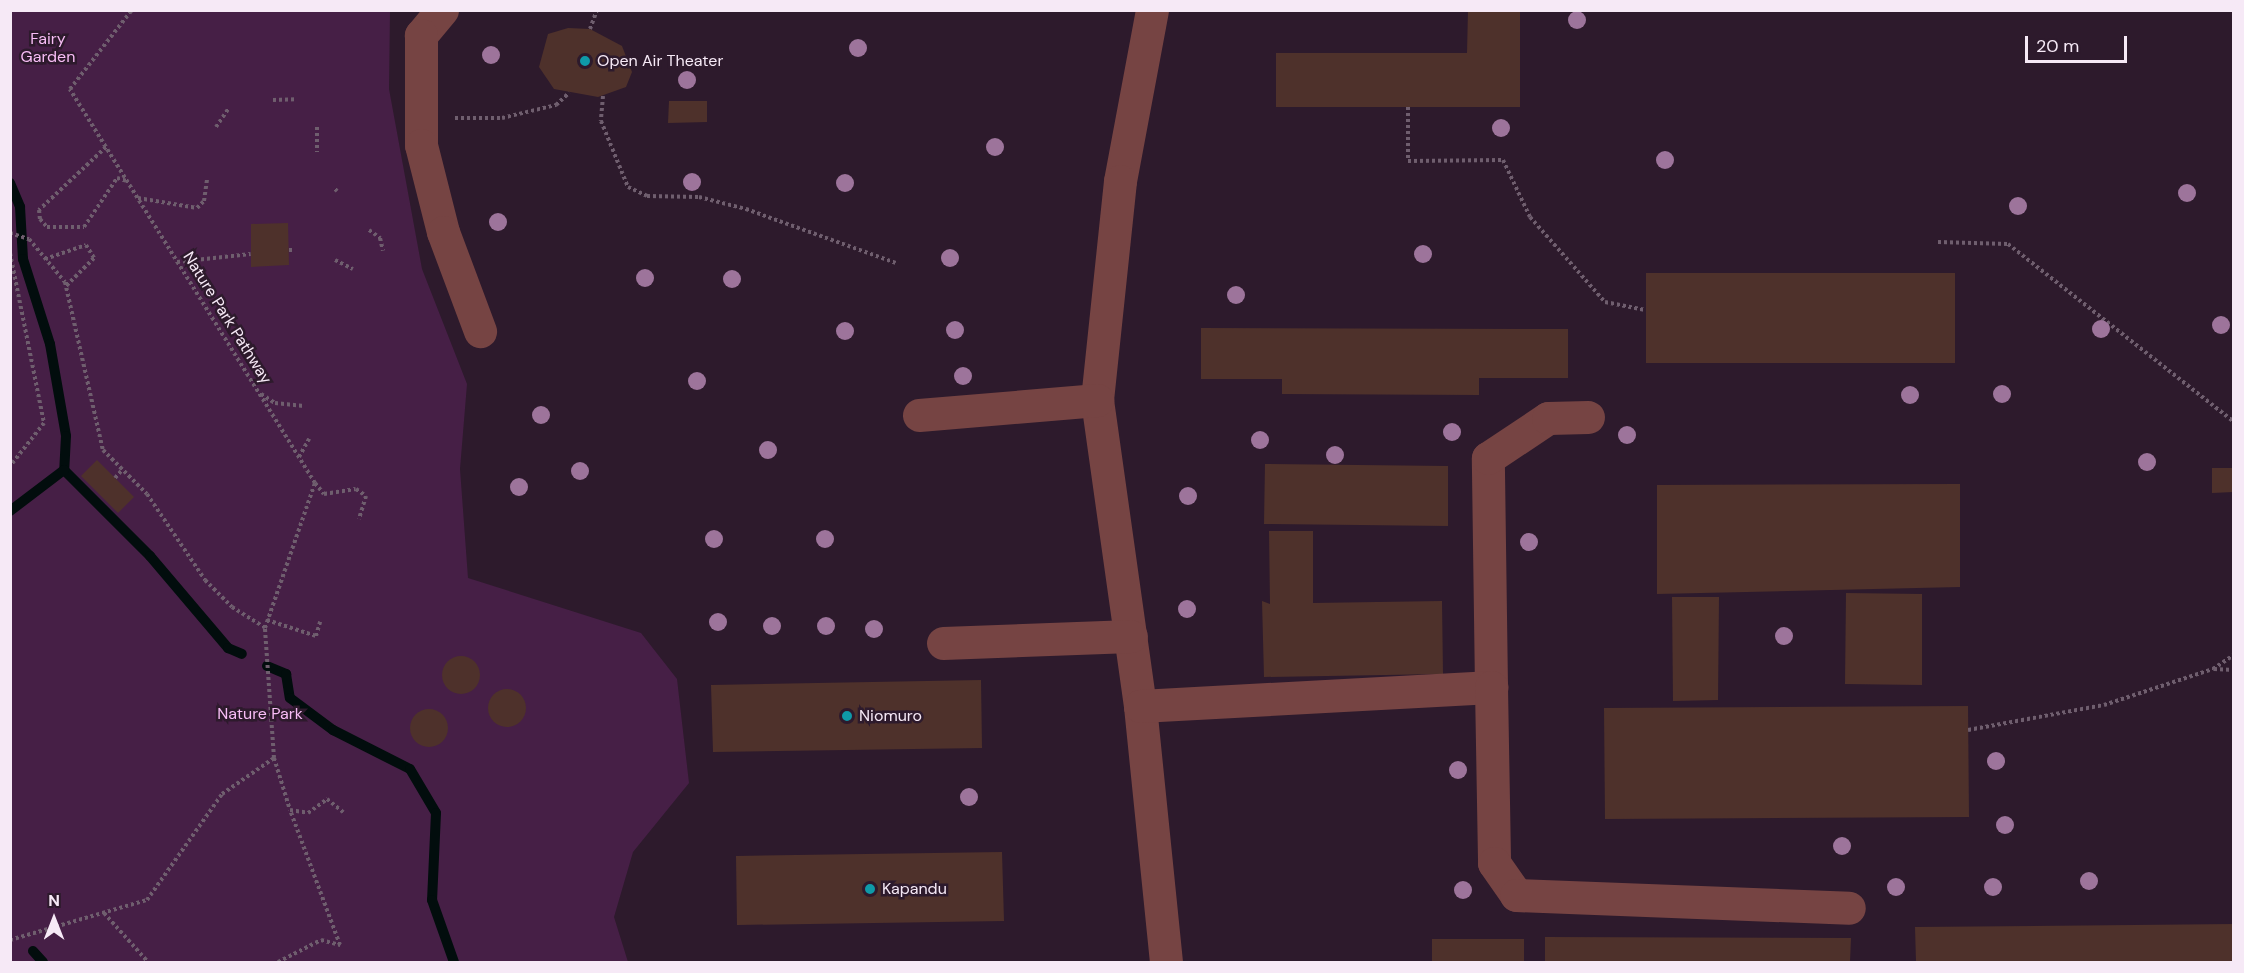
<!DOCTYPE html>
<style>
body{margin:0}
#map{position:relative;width:2244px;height:973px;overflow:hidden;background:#2d1a2c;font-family:"DM Sans",sans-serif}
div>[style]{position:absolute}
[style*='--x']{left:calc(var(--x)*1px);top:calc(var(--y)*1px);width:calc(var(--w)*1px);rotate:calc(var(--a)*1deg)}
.green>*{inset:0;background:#461f46}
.stream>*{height:10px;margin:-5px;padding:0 5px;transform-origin:5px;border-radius:5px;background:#020d0d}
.building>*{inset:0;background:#4e312b}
.round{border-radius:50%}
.path>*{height:4px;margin-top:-2px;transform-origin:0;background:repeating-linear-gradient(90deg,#6f5e6e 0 3px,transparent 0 6px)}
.minor>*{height:33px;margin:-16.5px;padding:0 16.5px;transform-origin:16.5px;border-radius:16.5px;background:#764443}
.trees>*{width:18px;height:18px;margin:-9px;border-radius:50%;background:#9d749b}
.dots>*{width:16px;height:16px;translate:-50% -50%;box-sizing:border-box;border:3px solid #2d1a2c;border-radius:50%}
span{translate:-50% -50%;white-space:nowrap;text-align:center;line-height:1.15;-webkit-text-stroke:5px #2d1a2c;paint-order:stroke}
.park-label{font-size:16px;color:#f8bdf6}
.poi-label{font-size:16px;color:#f6e9f6}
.left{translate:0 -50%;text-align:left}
.street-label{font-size:16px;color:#f6e9f6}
.frame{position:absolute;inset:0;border:12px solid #f6e9f6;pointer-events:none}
.north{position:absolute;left:24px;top:889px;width:60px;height:60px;-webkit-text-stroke:4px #2d1a2c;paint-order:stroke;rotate:0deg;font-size:16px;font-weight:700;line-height:24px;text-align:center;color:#f6e9f6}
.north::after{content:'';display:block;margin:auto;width:21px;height:27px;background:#f6e9f6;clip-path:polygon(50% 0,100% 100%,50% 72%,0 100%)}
.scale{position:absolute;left:2025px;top:36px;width:102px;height:27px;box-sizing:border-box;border:3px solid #f6e9f6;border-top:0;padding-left:8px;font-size:18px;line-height:21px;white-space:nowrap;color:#f6e9f6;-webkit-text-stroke:4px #2d1a2c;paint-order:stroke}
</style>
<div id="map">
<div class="green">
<div style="clip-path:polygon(10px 11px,390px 11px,389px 89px,422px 269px,467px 384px,460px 469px,468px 578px,641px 633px,677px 679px,689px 783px,633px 852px,614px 917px,628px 962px,11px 962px)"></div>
</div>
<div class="stream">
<div style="--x:10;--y:183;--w:26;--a:67"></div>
<div style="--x:20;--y:207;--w:52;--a:86.7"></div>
<div style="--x:23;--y:259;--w:89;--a:72.4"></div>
<div style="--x:50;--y:344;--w:93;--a:80.1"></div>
<div style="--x:66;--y:436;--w:34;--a:93"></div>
<div style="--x:64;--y:470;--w:122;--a:45"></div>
<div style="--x:150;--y:556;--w:121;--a:49.7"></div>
<div style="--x:228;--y:648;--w:15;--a:23"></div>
<div style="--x:10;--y:511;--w:68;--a:-37.2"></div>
<div style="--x:267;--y:666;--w:21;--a:23"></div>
<div style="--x:286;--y:674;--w:24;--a:81"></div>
<div style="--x:290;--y:698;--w:54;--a:36.7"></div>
<div style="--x:333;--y:730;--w:86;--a:26.9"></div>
<div style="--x:410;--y:769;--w:51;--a:59.4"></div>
<div style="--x:436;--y:813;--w:87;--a:92.6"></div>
<div style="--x:432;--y:900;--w:66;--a:70.5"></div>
<div style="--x:33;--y:951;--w:15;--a:48"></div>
</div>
<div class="building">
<div style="clip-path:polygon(1468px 10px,1520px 10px,1520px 107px,1276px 107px,1276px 53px,1467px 53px)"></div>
<div style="clip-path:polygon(568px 28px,590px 29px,622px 46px,632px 72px,626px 87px,598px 97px,554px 89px,539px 67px,548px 34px)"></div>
<div style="clip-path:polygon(669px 101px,707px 101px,707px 122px,668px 123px)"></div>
<div style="clip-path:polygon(288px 223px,289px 265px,251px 267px,251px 224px)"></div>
<div style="clip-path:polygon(1646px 273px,1955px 273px,1955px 363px,1646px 363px)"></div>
<div style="clip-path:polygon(1201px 328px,1568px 329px,1568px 378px,1479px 378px,1479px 395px,1282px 394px,1282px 379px,1201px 379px)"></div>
<div style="clip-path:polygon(97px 460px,134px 497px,118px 513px,81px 476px)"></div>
<div style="clip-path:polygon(1265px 464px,1448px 466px,1448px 526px,1264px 524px)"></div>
<div style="clip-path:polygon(2212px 468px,2234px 468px,2234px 492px,2212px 493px)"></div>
<div style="clip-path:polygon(1960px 484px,1960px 587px,1657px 594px,1657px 485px)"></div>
<div style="clip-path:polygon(1269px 531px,1313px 531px,1313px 603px,1442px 601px,1443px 674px,1264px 677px,1262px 601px,1270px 604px)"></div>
<div style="clip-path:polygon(1846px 593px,1922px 594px,1922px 685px,1845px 684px)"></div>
<div style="clip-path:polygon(1672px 597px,1719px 597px,1718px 700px,1673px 701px)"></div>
<div class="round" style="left:442px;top:656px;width:38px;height:38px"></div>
<div style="clip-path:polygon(981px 680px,982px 748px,713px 752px,711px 685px)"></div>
<div class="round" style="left:488px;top:689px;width:38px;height:38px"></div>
<div style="clip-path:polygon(1968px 706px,1969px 817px,1605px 819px,1604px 708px)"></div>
<div class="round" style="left:410px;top:709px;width:38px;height:38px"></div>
<div style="clip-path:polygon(1002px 852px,1004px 921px,737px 925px,736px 856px)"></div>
<div style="clip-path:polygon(2234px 924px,2234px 962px,1916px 962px,1915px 927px)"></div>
<div style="clip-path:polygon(1545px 937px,1851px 938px,1850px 962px,1545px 962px)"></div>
<div style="clip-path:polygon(1432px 939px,1524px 939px,1524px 962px,1432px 962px)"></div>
</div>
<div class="path">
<div style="--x:590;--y:29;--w:20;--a:-70"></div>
<div style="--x:603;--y:96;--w:25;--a:95"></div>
<div style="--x:601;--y:121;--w:71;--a:67.8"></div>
<div style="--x:628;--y:187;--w:21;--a:25"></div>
<div style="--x:647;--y:196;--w:52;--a:1.1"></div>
<div style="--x:699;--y:197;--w:49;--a:14.3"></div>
<div style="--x:746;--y:209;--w:159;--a:19.8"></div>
<div style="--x:273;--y:100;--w:23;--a:-2"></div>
<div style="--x:1408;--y:107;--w:54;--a:90"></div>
<div style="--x:1408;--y:161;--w:95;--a:-0.6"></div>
<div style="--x:1503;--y:160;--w:63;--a:64.7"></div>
<div style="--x:1530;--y:217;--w:113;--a:48.6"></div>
<div style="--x:1605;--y:302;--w:41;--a:11.3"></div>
<div style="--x:455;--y:118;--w:47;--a:0"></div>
<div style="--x:502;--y:118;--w:56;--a:-13.5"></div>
<div style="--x:556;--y:105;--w:18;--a:-43"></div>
<div style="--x:216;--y:127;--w:22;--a:-56"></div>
<div style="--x:317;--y:127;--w:25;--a:90"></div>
<div style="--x:106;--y:147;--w:92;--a:136.8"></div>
<div style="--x:39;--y:210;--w:9;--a:84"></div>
<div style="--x:40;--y:219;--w:11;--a:49"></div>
<div style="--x:47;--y:227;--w:37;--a:0"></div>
<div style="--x:84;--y:227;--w:59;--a:-56"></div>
<div style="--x:117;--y:178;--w:10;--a:17"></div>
<div style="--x:335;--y:189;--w:3;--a:45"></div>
<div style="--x:138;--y:198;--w:60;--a:9.6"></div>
<div style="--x:197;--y:208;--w:10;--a:-45"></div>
<div style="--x:204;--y:201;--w:22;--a:-82"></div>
<div style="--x:369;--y:230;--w:14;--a:36"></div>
<div style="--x:380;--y:238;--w:13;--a:77"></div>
<div style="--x:10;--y:233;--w:20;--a:18"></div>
<div style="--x:29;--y:239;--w:56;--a:50.1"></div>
<div style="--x:65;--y:282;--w:172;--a:77.3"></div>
<div style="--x:103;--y:450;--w:62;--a:45"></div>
<div style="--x:147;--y:494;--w:104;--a:56"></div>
<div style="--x:205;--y:580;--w:38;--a:45"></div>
<div style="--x:232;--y:607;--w:39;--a:32"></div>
<div style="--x:1938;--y:242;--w:70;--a:1.6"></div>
<div style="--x:2008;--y:244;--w:288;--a:38.2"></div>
<div style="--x:289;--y:250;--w:4;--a:0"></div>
<div style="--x:10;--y:253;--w:173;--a:78.7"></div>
<div style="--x:44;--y:423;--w:55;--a:128.3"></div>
<div style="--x:45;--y:259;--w:43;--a:-18.9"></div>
<div style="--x:86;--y:245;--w:15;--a:58"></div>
<div style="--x:94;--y:258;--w:40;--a:135"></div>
<div style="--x:335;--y:260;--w:20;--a:27"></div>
<div style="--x:177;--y:262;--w:74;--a:-6.2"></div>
<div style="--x:261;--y:394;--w:17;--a:33"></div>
<div style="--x:275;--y:403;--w:29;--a:6"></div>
<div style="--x:299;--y:457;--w:21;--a:-61"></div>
<div style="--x:115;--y:478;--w:11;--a:-49"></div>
<div style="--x:315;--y:483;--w:14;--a:51"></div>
<div style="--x:324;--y:494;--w:32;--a:-9"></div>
<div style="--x:356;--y:489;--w:12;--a:35"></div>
<div style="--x:366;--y:496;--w:24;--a:107"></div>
<div style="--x:267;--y:620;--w:52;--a:18.1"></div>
<div style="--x:316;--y:636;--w:15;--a:-74"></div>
<div style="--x:2214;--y:669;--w:20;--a:3"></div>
<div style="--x:1968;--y:730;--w:138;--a:-10.4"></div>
<div style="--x:2104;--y:705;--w:115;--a:-18.3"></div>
<div style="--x:2213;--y:669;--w:25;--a:-34"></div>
<div style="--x:274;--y:758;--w:54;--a:72.9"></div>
<div style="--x:104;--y:913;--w:66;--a:48.1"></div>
<div style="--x:10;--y:940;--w:143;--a:-16.3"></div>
<div style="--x:147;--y:900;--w:130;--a:-54.7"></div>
<div style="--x:222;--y:794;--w:63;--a:-34.7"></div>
<div style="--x:274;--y:758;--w:130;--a:-94"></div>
<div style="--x:265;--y:628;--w:153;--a:-71"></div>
<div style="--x:315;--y:483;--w:464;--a:-121.9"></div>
<div style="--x:70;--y:89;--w:100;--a:-51.9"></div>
<div style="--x:278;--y:962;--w:48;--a:-27.1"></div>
<div style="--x:321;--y:940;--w:20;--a:15"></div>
<div style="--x:340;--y:945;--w:144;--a:-110.3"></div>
<div style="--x:290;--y:810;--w:18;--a:9"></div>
<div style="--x:308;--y:813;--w:24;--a:-36"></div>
<div style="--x:327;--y:799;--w:21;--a:39"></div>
</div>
<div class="minor">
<div style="--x:442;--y:10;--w:33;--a:130"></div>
<div style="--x:421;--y:35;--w:110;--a:90"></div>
<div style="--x:421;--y:145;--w:90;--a:75.8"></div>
<div style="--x:443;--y:232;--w:106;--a:69.5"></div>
<div style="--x:1152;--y:10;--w:174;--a:100.6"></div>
<div style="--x:1120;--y:181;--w:220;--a:96"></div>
<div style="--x:1097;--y:400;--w:309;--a:82"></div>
<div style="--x:1140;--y:706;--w:257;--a:84.2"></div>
<div style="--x:919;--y:415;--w:179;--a:-4.8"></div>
<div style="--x:943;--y:643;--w:188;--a:-2.1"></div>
<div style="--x:1491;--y:687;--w:229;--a:-90.8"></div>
<div style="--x:1488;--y:458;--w:72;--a:-33.7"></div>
<div style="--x:1548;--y:418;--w:40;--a:-1.4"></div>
<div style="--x:1140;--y:706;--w:352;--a:-3.1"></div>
<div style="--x:1491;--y:687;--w:176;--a:89"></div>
<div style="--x:1494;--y:863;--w:39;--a:55"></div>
<div style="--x:1516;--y:895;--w:333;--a:2.2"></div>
</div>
<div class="trees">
<div style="left:1577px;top:20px"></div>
<div style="left:858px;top:48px"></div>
<div style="left:491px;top:55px"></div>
<div style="left:687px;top:80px"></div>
<div style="left:1501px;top:128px"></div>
<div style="left:995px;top:147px"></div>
<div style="left:1665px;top:160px"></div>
<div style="left:692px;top:182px"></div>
<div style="left:845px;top:183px"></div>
<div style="left:2187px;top:193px"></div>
<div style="left:2018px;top:206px"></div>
<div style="left:498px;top:222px"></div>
<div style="left:1423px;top:254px"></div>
<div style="left:950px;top:258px"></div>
<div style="left:645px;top:278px"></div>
<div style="left:732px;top:279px"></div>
<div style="left:1236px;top:295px"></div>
<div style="left:2221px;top:325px"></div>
<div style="left:2101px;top:329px"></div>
<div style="left:955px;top:330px"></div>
<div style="left:845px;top:331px"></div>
<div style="left:963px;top:376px"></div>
<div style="left:697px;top:381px"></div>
<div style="left:2002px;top:394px"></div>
<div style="left:1910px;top:395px"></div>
<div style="left:541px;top:415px"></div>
<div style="left:1452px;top:432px"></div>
<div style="left:1627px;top:435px"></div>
<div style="left:1260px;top:440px"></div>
<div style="left:768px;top:450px"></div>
<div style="left:1335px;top:455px"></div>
<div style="left:2147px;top:462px"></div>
<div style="left:580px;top:471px"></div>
<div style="left:519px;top:487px"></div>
<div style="left:1188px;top:496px"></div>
<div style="left:714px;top:539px"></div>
<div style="left:825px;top:539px"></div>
<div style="left:1529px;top:542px"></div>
<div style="left:1187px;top:609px"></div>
<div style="left:718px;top:622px"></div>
<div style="left:772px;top:626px"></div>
<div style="left:826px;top:626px"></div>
<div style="left:874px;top:629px"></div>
<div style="left:1784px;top:636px"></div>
<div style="left:1996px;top:761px"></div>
<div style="left:1458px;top:770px"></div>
<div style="left:969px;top:797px"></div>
<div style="left:2005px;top:825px"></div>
<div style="left:1842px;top:846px"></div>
<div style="left:2089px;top:881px"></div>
<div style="left:1896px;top:887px"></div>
<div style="left:1993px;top:887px"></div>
<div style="left:1463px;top:890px"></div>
</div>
<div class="dots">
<div style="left:585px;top:61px;background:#0f9aa8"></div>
<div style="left:847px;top:716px;background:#0f9aa8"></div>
<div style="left:870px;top:889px;background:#0f9aa8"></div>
</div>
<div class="park-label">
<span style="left:48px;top:48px">Fairy<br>Garden</span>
<span style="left:260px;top:714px">Nature Park</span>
</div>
<div class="poi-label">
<span class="left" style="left:597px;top:61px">Open Air Theater</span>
<span class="left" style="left:859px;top:716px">Niomuro</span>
<span class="left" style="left:882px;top:889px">Kapandu</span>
</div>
<div class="street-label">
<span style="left:227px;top:318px;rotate:58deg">Nature Park Pathway</span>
</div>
<div class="frame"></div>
<div class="north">N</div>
<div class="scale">20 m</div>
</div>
